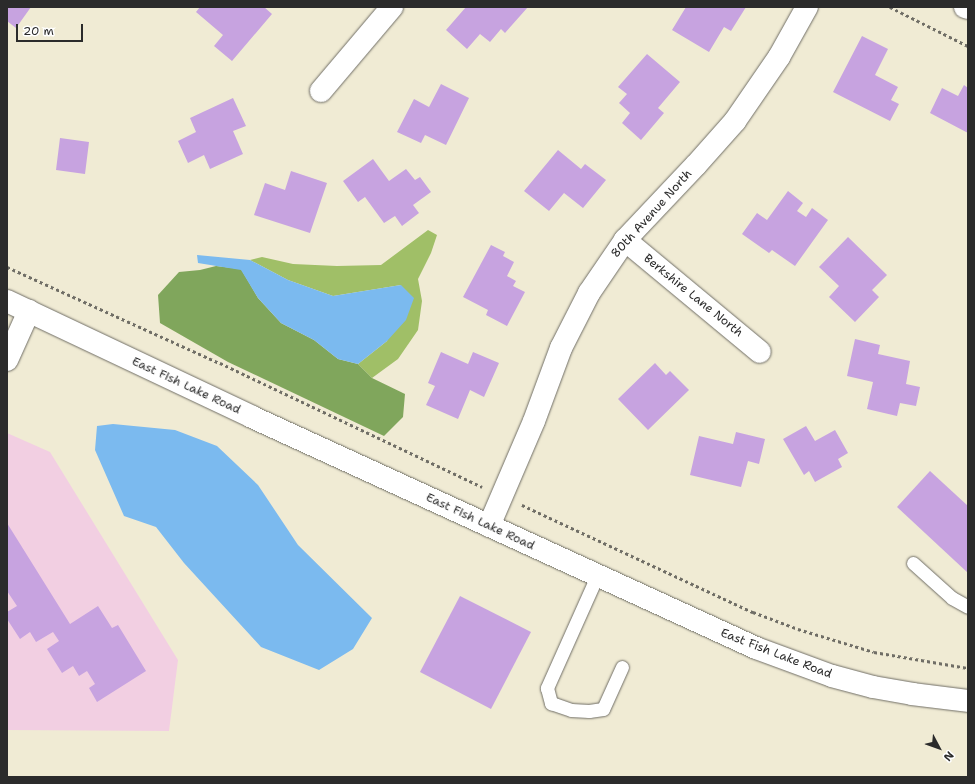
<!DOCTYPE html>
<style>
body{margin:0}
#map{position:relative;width:975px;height:784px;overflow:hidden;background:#f0ebd4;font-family:"Shantell Sans",sans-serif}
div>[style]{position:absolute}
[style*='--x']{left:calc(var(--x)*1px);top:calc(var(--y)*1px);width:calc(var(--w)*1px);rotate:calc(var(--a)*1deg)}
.built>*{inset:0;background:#f2cfe2}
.green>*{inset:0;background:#a0bf67}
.forest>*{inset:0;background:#80a65c}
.water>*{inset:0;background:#7bbaef}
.building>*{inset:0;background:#c7a3e0}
.path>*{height:2.5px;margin-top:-1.25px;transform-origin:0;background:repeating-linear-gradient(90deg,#706e66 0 3px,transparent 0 6px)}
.roads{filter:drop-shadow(0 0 1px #706e66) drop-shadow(0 0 1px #706e66)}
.lane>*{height:13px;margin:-6.5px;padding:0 6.5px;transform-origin:6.5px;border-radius:6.5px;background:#fff}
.street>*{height:22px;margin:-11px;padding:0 11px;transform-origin:11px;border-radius:11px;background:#fff}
.secondary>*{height:22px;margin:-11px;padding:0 11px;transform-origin:11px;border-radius:11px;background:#fff}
span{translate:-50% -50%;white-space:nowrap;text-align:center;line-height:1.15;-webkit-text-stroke:3px #fff;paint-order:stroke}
.street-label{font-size:12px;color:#2b2b2b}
.frame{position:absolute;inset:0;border:8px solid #2b2b2b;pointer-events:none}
.north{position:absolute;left:919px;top:728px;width:40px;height:40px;-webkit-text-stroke:3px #fff;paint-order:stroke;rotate:131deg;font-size:11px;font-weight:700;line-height:16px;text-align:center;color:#2b2b2b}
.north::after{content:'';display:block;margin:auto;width:14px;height:18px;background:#2b2b2b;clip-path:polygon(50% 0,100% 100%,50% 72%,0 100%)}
.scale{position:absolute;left:16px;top:24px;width:67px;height:18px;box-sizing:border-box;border:2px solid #2b2b2b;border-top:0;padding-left:5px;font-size:12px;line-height:14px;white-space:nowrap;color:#2b2b2b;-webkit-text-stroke:3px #fff;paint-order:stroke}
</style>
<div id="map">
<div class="built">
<div style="clip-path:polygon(7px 433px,50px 452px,178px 660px,169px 731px,7px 730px)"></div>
</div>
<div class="green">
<div style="clip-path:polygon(428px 230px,437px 235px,431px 253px,418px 279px,422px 301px,418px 330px,398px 359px,372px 378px,358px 364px,387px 341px,401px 285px,333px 296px,288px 280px,250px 260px,262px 257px,293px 264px,337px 266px,381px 265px)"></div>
</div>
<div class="forest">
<div style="clip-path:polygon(216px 266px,241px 269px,258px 298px,281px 323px,314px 340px,338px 359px,358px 364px,372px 378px,405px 394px,403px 417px,384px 436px,228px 362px,160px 323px,158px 295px,179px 272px,200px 270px)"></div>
</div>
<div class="water">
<div style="clip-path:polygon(197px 255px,250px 260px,288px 280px,333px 296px,401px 285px,414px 298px,406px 320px,387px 341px,358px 364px,338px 359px,314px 340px,281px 323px,258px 298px,241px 270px,198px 263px)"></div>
<div style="clip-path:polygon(113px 424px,175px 430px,217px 446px,258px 485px,298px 545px,372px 618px,353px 649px,319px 670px,261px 647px,184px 563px,156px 527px,124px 516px,95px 450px,97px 426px)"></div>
</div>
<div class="building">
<div style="clip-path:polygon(7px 7px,31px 7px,16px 28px,7px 21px)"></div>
<div style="clip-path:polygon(200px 7px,264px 7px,272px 14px,232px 61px,214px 46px,223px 35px,196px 12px)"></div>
<div style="clip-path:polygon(466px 7px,528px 7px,505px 33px,501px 29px,490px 42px,480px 34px,467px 49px,446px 30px)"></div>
<div style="clip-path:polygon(686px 7px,746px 7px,731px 31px,724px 27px,709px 52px,672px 30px)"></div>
<div style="clip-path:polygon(862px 36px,888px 49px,875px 75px,898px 87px,891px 100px,899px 104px,890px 121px,833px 92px)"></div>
<div style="clip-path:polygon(647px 54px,680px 82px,658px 108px,664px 113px,641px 140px,622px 123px,630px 113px,619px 103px,627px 94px,618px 87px)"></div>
<div style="clip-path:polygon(441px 84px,469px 98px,446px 145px,425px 135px,421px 143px,397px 132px,414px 99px,429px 107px)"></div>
<div style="clip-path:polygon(964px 85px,968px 88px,968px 133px,930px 113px,942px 88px,958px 96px)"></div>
<div style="clip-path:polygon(233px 98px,246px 126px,233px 131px,243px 154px,210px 169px,204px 155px,188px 163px,178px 141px,196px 132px,190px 118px)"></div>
<div style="clip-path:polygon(60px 138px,89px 142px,85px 174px,56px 170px)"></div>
<div style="clip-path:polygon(558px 150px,581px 169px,585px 164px,606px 180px,583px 208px,564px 193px,549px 211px,524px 191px)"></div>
<div style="clip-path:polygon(373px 159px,389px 181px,406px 169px,415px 180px,420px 177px,431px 192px,413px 205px,419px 213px,402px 226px,395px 216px,384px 223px,365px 197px,358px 202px,343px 181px)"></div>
<div style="clip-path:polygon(291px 171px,327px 183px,310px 233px,254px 215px,265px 183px,285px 190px)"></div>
<div style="clip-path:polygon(788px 191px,803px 203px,797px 211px,806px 217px,812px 208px,828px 220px,795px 266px,772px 250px,769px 253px,742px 234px,757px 213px,767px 220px)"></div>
<div style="clip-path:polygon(848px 237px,887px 275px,872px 290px,879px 297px,855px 322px,829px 297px,839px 286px,819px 267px)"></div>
<div style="clip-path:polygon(491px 245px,505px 252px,503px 256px,514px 262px,507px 276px,516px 281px,513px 286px,525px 292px,507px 326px,486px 315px,488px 310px,463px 297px)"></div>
<div style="clip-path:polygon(855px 339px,880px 345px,878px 354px,910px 361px,906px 384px,920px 387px,916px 406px,900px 403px,897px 416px,867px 409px,873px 382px,847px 376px)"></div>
<div style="clip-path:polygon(441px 352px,468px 364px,473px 352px,499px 363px,484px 397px,470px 390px,458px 419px,426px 405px,435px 386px,428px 383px)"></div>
<div style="clip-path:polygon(655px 363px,666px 375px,670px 371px,689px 390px,648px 430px,618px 399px)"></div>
<div style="clip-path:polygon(806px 426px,815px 441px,835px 430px,848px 453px,838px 459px,842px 467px,815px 482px,809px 471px,804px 475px,783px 439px)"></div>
<div style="clip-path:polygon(736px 432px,765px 439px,759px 464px,748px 461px,741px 487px,690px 475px,699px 436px,733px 444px)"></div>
<div style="clip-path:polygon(930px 471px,968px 506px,968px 573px,897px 507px)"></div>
<div style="clip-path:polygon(7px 523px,70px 624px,98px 606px,112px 628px,118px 625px,146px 671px,97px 702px,89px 688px,95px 684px,87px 671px,79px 676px,73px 666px,62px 673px,47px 649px,59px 641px,53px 632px,36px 642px,30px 632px,20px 639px,7px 619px,7px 612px,17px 606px,7px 591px)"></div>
<div style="clip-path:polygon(460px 596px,531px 632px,491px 709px,420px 672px)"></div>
</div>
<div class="path">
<div style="--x:890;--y:7;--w:87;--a:26.6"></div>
<div style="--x:7;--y:267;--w:234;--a:24.3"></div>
<div style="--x:220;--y:363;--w:290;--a:25.3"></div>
<div style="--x:522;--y:505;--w:255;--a:24.9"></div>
<div style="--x:753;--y:612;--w:48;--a:20.7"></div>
<div style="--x:798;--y:629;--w:79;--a:16.8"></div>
<div style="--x:874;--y:652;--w:95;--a:9.7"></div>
</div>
<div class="roads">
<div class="lane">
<div style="--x:913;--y:563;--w:52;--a:41.9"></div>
<div style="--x:952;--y:598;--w:18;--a:29"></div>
<div style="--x:597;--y:576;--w:123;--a:114.1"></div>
<div style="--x:547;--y:688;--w:16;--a:75"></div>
<div style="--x:551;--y:703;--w:21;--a:19"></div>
<div style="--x:571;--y:710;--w:18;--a:3"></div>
<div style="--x:589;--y:711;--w:14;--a:-8"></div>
<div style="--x:603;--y:709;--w:46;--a:-65.7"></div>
</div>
<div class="street">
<div style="--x:965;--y:7;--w:3;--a:18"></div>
<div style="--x:321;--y:91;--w:110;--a:-49.8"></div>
<div style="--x:625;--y:240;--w:175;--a:39.7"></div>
<div style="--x:7;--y:360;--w:54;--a:-65.8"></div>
<div style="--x:489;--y:526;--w:114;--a:-66.8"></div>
<div style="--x:534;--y:421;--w:78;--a:-69.7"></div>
<div style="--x:561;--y:348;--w:62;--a:-63"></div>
<div style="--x:589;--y:293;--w:64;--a:-55.8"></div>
<div style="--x:625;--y:240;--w:103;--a:-46.6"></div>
<div style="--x:696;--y:165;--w:59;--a:-48.4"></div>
<div style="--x:735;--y:121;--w:78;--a:-55.5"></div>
<div style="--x:779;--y:57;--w:57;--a:-60.8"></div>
</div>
<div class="secondary">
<div style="--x:7;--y:301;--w:271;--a:25.3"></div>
<div style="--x:252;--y:417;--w:554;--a:24.62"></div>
<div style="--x:756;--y:648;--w:81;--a:20.2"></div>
<div style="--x:832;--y:676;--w:42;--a:15"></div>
<div style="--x:873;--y:687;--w:40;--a:10"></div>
<div style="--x:912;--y:694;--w:56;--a:7.1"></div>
</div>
</div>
<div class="street-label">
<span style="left:652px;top:214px;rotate:-48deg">80th Avenue North</span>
<span style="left:693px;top:296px;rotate:39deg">Berkshire Lane North</span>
<span style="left:186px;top:386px;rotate:25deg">East Fish Lake Road</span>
<span style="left:480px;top:522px;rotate:25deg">East Fish Lake Road</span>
<span style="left:776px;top:654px;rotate:21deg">East Fish Lake Road</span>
</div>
<div class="frame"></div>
<div class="north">N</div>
<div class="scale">20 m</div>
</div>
